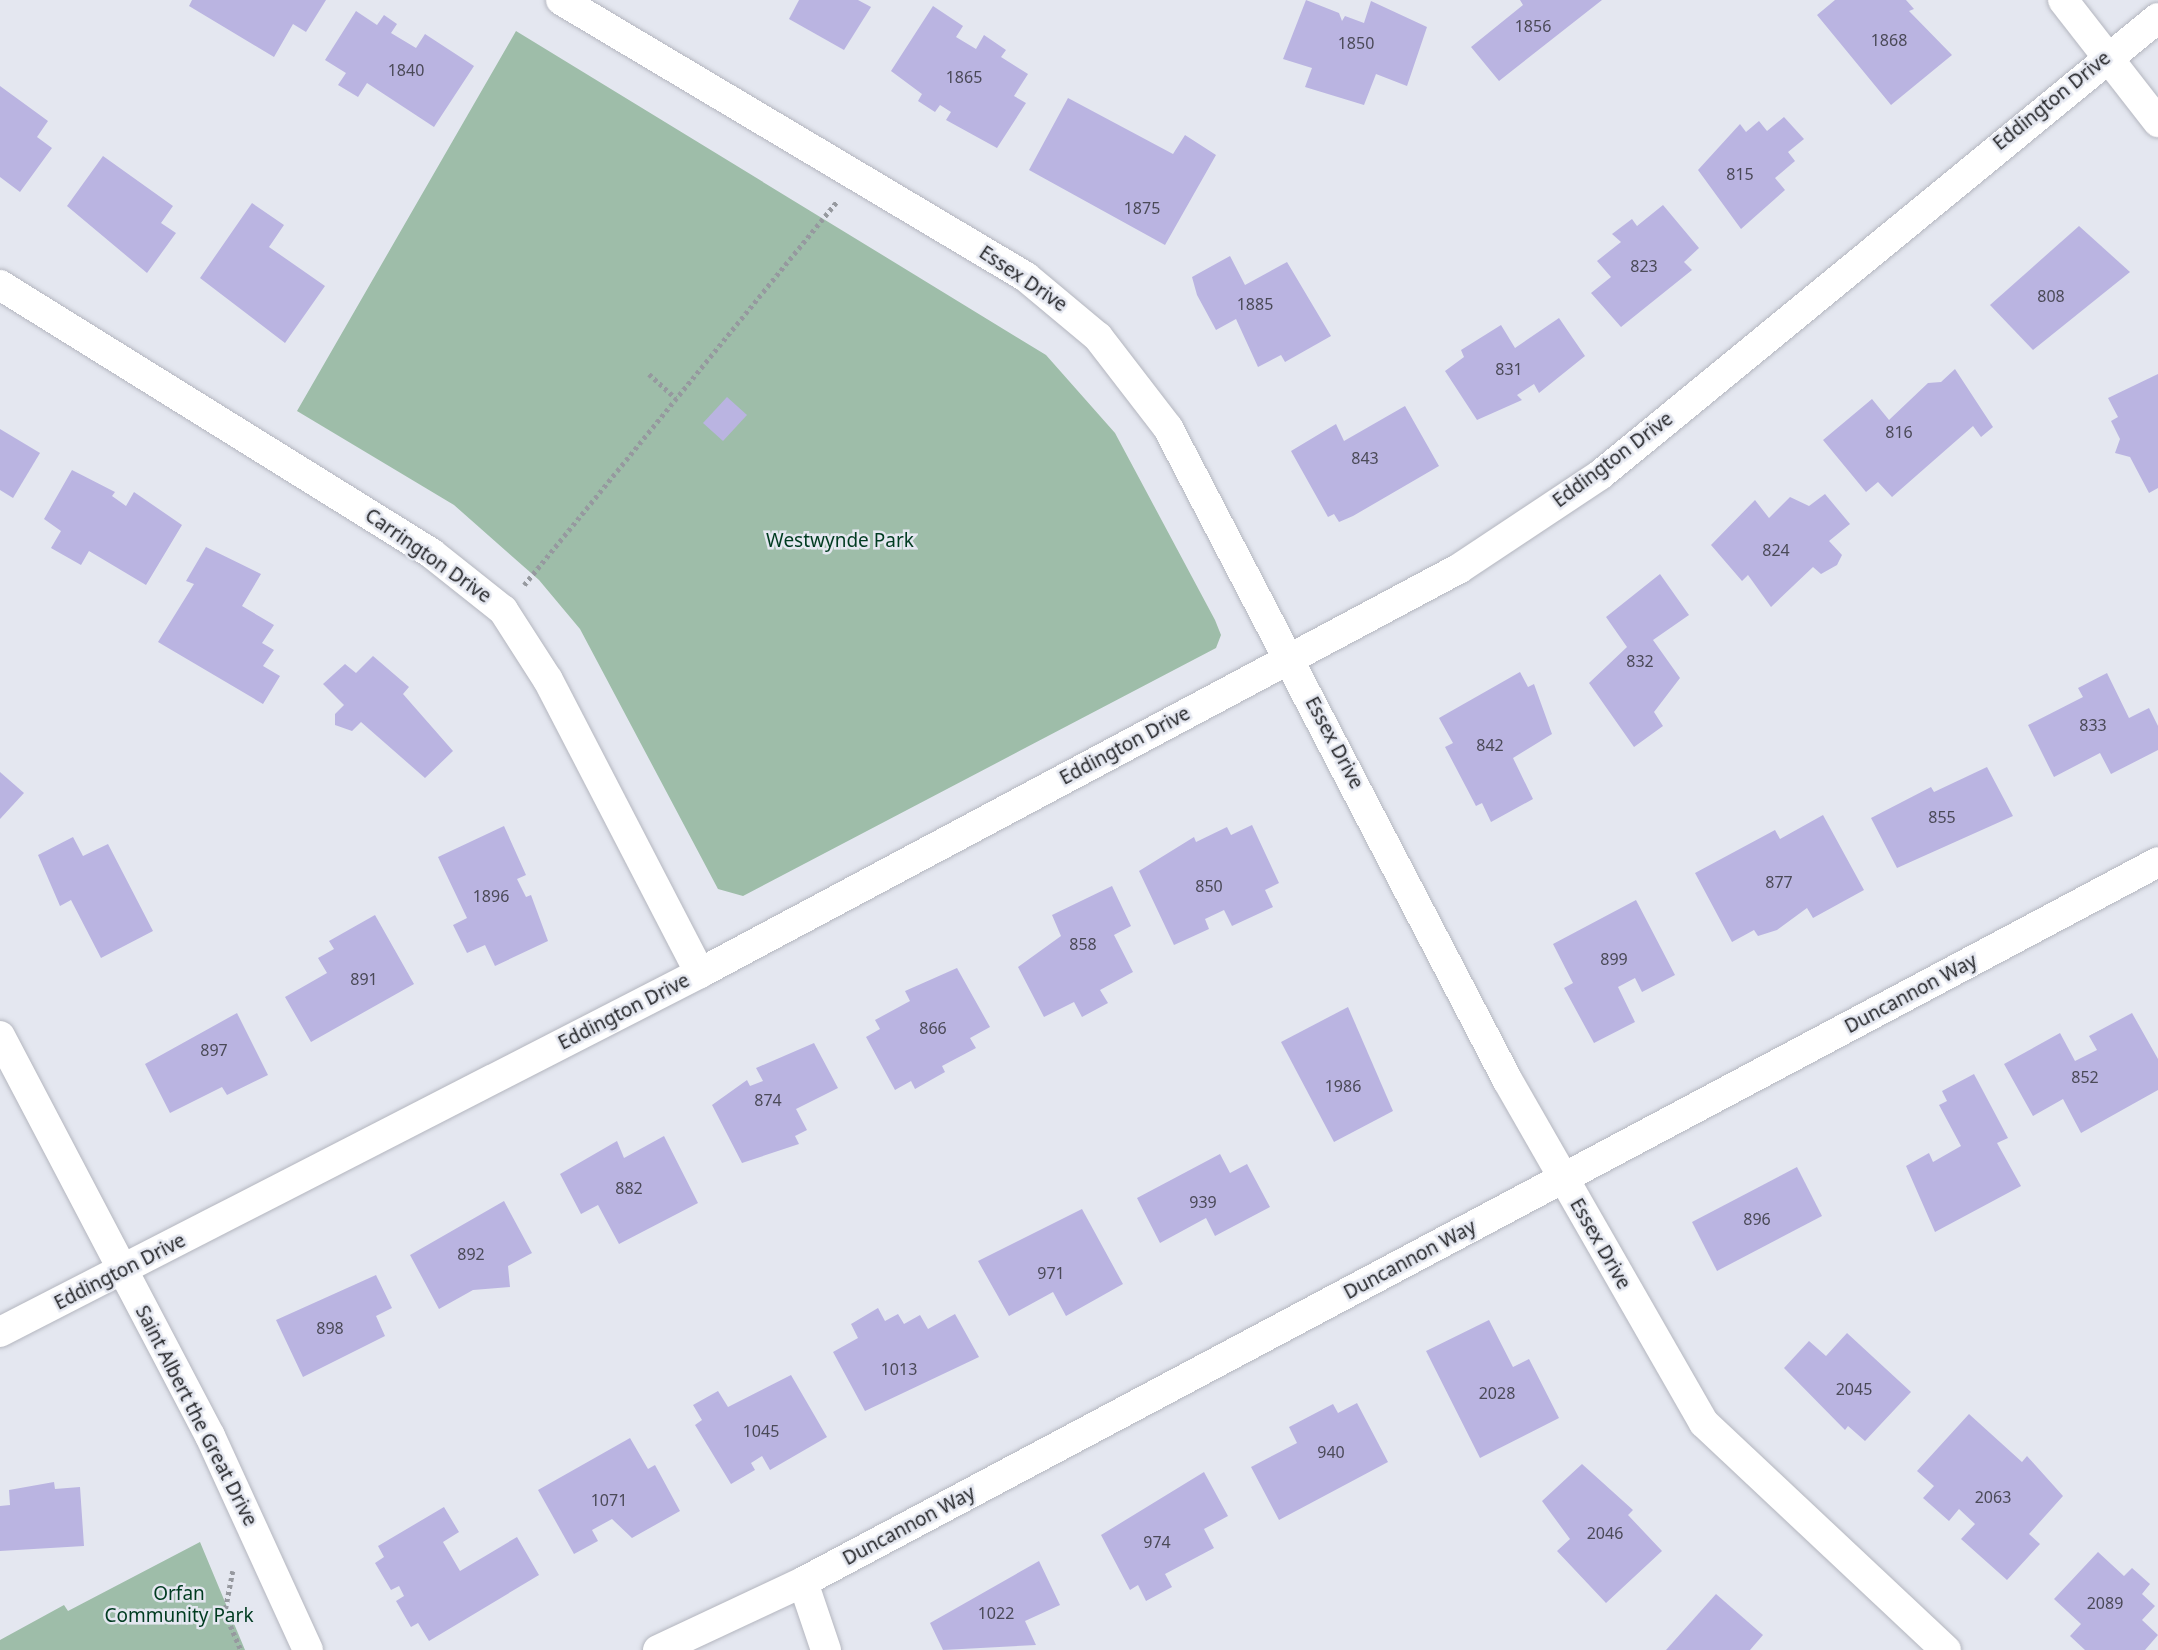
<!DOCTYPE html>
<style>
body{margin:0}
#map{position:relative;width:2158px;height:1650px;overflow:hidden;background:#e4e7f0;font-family:"Noto Sans",sans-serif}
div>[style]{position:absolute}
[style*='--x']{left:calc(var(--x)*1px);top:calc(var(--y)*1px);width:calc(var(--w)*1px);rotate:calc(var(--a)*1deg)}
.green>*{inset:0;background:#9ebda9}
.building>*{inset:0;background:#bab4e1}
.path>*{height:4.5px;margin-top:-2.25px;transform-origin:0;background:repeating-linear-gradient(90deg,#96999f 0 3.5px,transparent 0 7px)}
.roads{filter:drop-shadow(0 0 2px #b4b6bf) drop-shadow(0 0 2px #b4b6bf)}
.street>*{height:30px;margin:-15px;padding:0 15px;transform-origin:15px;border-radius:15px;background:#fff}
span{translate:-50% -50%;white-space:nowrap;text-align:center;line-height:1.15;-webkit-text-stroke:5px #e4e7f0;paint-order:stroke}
.number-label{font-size:16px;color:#4b4a58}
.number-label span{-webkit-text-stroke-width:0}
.street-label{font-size:19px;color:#26272a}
.park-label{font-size:19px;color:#003b20}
</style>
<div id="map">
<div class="green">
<div style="clip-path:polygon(516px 31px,1046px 355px,1115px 433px,1215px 620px,1221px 635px,1216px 648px,743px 896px,718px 889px,580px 629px,539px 580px,454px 505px,297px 411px)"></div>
<div style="clip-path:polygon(200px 1542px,245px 1650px,0 1650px,0 1640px,64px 1605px,68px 1611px)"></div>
</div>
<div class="building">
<div style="clip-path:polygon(192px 0,326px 0,306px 32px,293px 24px,274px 57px,189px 6px)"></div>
<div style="clip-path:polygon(799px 0,858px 0,871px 7px,844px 50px,789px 19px)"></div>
<div style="clip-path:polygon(1306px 0,1339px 13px,1342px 21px,1345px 16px,1364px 23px,1371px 1px,1427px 27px,1407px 86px,1376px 74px,1364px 105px,1305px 87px,1312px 68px,1283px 59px)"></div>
<div style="clip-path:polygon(1520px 0,1602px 0,1499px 81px,1471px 47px,1523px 5px)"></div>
<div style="clip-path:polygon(1835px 0,1906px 0,1914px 9px,1909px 11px,1952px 55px,1891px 105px,1817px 15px)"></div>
<div style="clip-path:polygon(933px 6px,963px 26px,956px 37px,976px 49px,984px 35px,1006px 50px,1001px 57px,1028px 74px,1014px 96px,1026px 103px,997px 148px,946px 120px,951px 112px,940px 105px,935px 112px,918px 101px,922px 94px,891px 71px)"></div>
<div style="clip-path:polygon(356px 11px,377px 25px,384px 15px,397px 24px,391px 33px,416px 48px,425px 34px,474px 66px,434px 127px,367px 83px,358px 97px,338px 85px,346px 73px,325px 60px)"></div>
<div style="clip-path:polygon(0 86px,48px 121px,37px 137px,52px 148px,20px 192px,0 177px)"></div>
<div style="clip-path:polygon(1068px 98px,1173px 154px,1185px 135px,1216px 155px,1165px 245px,1029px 170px)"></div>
<div style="clip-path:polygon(1784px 117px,1804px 139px,1788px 152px,1795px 161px,1775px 178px,1785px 190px,1741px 229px,1698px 170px,1740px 124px,1746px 132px,1759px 121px,1767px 131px)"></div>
<div style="clip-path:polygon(103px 156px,173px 206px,161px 223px,176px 233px,147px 273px,67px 206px)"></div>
<div style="clip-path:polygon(252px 203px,284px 225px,269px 247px,325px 286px,285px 343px,200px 278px)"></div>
<div style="clip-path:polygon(1663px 205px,1699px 248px,1684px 262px,1692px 270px,1621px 327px,1591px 293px,1611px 277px,1597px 261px,1621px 242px,1612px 234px,1632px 219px,1637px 226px)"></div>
<div style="clip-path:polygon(2079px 226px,2130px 272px,2033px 350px,1990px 305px)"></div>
<div style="clip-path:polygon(1230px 256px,1245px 285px,1287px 262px,1331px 336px,1285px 362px,1281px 355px,1258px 367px,1236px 319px,1216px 330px,1197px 295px,1192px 277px)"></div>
<div style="clip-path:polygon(1559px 318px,1585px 356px,1539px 393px,1534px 384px,1517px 395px,1522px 400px,1477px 420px,1445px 371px,1464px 357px,1461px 350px,1501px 325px,1515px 348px)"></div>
<div style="clip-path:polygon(1955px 369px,1993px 427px,1981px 437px,1973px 426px,1892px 497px,1878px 482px,1866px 492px,1823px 440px,1872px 399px,1889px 420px,1928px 383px,1941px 382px)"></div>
<div style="clip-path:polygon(2158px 374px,2158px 488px,2149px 493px,2130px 457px,2115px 453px,2120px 439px,2111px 421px,2118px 417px,2108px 398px)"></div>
<div style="clip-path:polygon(727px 397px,747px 415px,723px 441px,703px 423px)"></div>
<div style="clip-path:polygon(1405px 406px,1439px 466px,1353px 516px,1339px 522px,1334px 514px,1328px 517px,1291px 451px,1336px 424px,1344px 441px)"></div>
<div style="clip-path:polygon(0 429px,40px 453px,13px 498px,0 490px)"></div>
<div style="clip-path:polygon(72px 470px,115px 492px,112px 496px,126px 506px,134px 492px,182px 525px,146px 585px,89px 551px,81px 565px,51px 548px,61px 531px,44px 519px)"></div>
<div style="clip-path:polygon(1825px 494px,1850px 524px,1829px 541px,1842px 555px,1837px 565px,1821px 574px,1813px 567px,1771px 607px,1748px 575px,1742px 581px,1711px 545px,1755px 500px,1769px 518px,1790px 497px,1809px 506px)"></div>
<div style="clip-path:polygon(206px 547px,261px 574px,242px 606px,274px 625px,262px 643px,274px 650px,263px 666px,280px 676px,263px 704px,158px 642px,194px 584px,186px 581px)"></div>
<div style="clip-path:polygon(1660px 574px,1689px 615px,1653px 640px,1680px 678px,1654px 712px,1663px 726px,1634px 747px,1589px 683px,1627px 647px,1606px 617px)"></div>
<div style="clip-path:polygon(373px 656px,409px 687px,403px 694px,453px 751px,425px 778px,361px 722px,352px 731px,335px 725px,335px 714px,344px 705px,323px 684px,345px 664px,356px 673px)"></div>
<div style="clip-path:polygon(1520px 672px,1528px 687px,1534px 684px,1552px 734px,1513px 758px,1533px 799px,1491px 822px,1482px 803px,1476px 806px,1445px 747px,1453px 743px,1439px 718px)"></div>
<div style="clip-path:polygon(2107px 673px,2129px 718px,2149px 708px,2158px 726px,2158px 750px,2111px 774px,2100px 753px,2054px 777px,2028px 725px,2083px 697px,2078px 688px)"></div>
<div style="clip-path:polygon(1987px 767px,2013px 816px,1897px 868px,1871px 818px,1931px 787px,1934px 792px)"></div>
<div style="clip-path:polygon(0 772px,24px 793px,0 819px)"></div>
<div style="clip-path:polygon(1823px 815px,1864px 890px,1813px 918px,1807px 908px,1777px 930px,1758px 936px,1754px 930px,1732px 942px,1695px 873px,1775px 830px,1780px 839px)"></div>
<div style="clip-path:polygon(1252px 825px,1279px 883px,1265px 890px,1273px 907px,1232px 926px,1224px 910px,1205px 919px,1209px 929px,1174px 945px,1139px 871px,1194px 837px,1196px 842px,1227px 827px,1231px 835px)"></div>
<div style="clip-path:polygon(504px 826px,526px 875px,517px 879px,526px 897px,531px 895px,548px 941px,495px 966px,485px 945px,467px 953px,453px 925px,467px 918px,438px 857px)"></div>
<div style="clip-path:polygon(73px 837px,83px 856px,108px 844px,153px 931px,101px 958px,71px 900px,60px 906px,38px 855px)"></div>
<div style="clip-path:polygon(1112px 886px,1131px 926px,1114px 935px,1133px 972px,1100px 990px,1108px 1003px,1082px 1017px,1074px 1002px,1044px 1017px,1018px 967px,1061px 936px,1052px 915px)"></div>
<div style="clip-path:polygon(1636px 900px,1675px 975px,1642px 992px,1635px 978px,1618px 987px,1635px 1022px,1594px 1043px,1564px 988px,1573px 983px,1553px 944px)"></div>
<div style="clip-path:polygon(375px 915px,414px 984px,311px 1042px,285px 997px,327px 973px,318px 958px,334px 949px,329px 941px)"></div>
<div style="clip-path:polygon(957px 968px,990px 1027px,970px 1038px,976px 1048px,942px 1066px,945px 1072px,915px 1089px,911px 1081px,895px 1090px,866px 1037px,880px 1029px,875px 1020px,910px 1001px,905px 991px)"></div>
<div style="clip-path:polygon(1348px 1007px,1393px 1111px,1334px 1142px,1281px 1042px)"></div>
<div style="clip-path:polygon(237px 1013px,268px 1075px,227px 1095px,222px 1087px,170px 1113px,145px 1064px)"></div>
<div style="clip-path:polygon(2132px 1013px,2158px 1059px,2158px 1090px,2081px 1133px,2063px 1099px,2033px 1116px,2004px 1064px,2060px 1033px,2075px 1061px,2097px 1050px,2089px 1036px)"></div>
<div style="clip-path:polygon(814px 1043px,838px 1088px,796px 1109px,807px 1130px,795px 1136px,799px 1144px,742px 1163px,712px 1105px,747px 1080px,750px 1086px,763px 1081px,756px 1068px)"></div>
<div style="clip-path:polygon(1974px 1074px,2008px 1138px,1997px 1143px,2021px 1186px,1935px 1232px,1906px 1166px,1929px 1153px,1933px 1162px,1961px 1146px,1939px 1105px,1947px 1101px,1942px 1091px)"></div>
<div style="clip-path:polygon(664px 1136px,698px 1203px,619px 1244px,598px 1205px,581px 1214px,560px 1174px,617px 1141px,624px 1158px)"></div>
<div style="clip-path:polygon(1220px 1154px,1230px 1173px,1247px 1164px,1270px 1207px,1215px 1236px,1206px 1218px,1160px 1243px,1137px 1198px)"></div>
<div style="clip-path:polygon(1797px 1167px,1822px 1216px,1717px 1271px,1692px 1222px)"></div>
<div style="clip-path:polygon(504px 1201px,532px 1253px,508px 1266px,510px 1287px,473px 1290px,439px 1309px,410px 1255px)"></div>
<div style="clip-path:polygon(1082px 1209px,1123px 1284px,1066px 1316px,1053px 1292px,1009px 1316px,978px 1261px)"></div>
<div style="clip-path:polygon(376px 1275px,392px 1308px,376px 1316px,385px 1336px,303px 1377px,276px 1320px)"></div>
<div style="clip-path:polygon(878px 1308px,885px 1321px,898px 1314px,904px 1324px,920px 1315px,928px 1329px,955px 1314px,979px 1357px,865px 1411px,833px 1352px,858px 1338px,851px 1324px)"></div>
<div style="clip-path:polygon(1489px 1320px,1513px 1367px,1529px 1359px,1559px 1418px,1480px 1458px,1426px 1351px)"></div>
<div style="clip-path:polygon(1847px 1333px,1911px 1392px,1865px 1441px,1848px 1426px,1845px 1430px,1784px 1368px,1809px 1341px,1826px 1356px)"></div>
<div style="clip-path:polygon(791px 1375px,827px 1437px,770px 1470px,762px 1456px,751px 1463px,755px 1470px,731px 1484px,695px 1425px,702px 1420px,693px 1405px,718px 1391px,728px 1407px)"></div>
<div style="clip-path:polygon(1357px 1403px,1388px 1462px,1279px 1520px,1251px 1467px,1297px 1443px,1289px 1427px,1333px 1404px,1338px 1413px)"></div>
<div style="clip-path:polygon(1969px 1414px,2022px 1462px,2027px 1456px,2063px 1496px,2029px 1534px,2040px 1544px,2007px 1580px,1961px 1539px,1975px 1524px,1959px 1509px,1949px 1521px,1923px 1498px,1934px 1486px,1917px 1471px)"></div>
<div style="clip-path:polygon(630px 1438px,648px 1469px,655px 1465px,680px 1511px,632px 1538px,612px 1519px,592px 1530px,598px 1541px,574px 1554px,538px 1490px)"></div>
<div style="clip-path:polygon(1582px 1464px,1633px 1510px,1628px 1515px,1662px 1551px,1606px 1603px,1557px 1551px,1570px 1539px,1542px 1501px)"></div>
<div style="clip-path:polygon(1204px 1472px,1228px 1516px,1204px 1529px,1214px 1548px,1165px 1574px,1172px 1587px,1146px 1601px,1138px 1585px,1130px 1590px,1101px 1535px)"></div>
<div style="clip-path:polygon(54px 1482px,55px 1489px,80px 1487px,84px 1546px,0 1551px,0 1506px,10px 1505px,9px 1490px)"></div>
<div style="clip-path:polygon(444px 1507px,459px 1532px,443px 1542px,460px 1571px,517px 1537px,539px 1575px,429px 1641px,418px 1623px,411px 1627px,396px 1601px,404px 1596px,399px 1586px,391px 1590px,375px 1563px,384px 1557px,378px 1546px)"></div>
<div style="clip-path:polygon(2098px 1552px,2124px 1576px,2132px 1568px,2150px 1584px,2142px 1594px,2155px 1606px,2142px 1620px,2158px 1635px,2145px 1650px,2085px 1650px,2070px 1636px,2081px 1624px,2054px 1599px)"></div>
<div style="clip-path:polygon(1039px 1561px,1060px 1605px,1025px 1621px,1036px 1645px,943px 1650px,930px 1623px)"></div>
<div style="clip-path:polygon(1716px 1594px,1763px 1635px,1750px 1650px,1666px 1650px)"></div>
</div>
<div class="path">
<div style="--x:649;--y:374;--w:36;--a:42"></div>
<div style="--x:524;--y:585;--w:495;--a:-50.8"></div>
<div style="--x:233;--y:1571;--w:43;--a:100.8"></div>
<div style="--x:225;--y:1613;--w:40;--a:66.6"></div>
</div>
<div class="roads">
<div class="street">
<div style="--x:561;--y:0;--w:541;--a:30.78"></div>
<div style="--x:1026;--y:277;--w:94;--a:39.8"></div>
<div style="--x:1098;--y:337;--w:115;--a:52.4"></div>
<div style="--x:1168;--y:428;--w:736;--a:62.5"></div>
<div style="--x:1508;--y:1081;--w:394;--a:60.2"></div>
<div style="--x:1704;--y:1423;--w:332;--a:43.2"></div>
<div style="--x:2063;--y:0;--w:155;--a:52.1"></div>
<div style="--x:0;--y:285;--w:508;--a:31.87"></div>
<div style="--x:431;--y:553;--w:92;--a:38.4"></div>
<div style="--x:503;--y:610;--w:83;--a:57.3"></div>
<div style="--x:548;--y:680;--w:330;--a:62.6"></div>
<div style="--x:0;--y:1036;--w:452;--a:62.3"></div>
<div style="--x:210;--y:1436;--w:235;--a:65.4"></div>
<div style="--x:0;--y:1332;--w:787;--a:-27.15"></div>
<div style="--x:700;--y:973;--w:861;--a:-28.05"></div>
<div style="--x:1460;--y:568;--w:168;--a:-33.6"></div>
<div style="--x:1600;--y:475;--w:721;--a:-39.32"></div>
<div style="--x:803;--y:1582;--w:72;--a:71.3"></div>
<div style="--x:658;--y:1650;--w:160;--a:-25.1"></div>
<div style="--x:803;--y:1582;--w:1534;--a:-27.98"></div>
</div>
</div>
<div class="number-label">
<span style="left:1533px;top:26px">1856</span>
<span style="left:1889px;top:40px">1868</span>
<span style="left:1356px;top:43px">1850</span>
<span style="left:406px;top:70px">1840</span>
<span style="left:964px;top:77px">1865</span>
<span style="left:1740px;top:174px">815</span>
<span style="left:1142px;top:208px">1875</span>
<span style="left:1644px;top:266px">823</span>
<span style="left:2051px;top:296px">808</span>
<span style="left:1255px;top:304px">1885</span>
<span style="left:1509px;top:369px">831</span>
<span style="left:1899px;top:432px">816</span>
<span style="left:1365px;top:458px">843</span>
<span style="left:1776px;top:550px">824</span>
<span style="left:1640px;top:661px">832</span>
<span style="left:2093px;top:725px">833</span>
<span style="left:1490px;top:745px">842</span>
<span style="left:1942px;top:817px">855</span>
<span style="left:1779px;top:882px">877</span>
<span style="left:1209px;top:886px">850</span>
<span style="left:491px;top:896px">1896</span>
<span style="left:1083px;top:944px">858</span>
<span style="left:1614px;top:959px">899</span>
<span style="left:364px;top:979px">891</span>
<span style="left:933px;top:1028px">866</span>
<span style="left:214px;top:1050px">897</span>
<span style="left:2085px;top:1077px">852</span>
<span style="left:1343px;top:1086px">1986</span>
<span style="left:768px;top:1100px">874</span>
<span style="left:629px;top:1188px">882</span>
<span style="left:1203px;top:1202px">939</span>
<span style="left:1757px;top:1219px">896</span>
<span style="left:471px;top:1254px">892</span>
<span style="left:1051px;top:1273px">971</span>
<span style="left:330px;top:1328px">898</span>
<span style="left:899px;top:1369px">1013</span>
<span style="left:1854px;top:1389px">2045</span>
<span style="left:1497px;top:1393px">2028</span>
<span style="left:761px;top:1431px">1045</span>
<span style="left:1331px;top:1452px">940</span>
<span style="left:1993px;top:1497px">2063</span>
<span style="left:609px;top:1500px">1071</span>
<span style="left:1605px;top:1533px">2046</span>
<span style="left:1157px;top:1542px">974</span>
<span style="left:2105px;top:1603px">2089</span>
<span style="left:996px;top:1613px">1022</span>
</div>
<div class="street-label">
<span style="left:2052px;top:101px;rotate:-39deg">Eddington Drive</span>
<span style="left:1023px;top:279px;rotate:34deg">Essex Drive</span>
<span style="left:1613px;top:460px;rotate:-37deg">Eddington Drive</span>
<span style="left:428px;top:556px;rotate:35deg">Carrington Drive</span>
<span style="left:1334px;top:743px;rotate:62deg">Essex Drive</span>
<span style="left:1125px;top:746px;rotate:-28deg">Eddington Drive</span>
<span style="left:1911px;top:994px;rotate:-28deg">Duncannon Way</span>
<span style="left:624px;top:1012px;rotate:-27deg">Eddington Drive</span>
<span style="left:1600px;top:1244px;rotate:60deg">Essex Drive</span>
<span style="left:1410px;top:1260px;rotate:-28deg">Duncannon Way</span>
<span style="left:120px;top:1272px;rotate:-27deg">Eddington Drive</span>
<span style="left:196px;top:1416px;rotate:63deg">Saint Albert the Great Drive</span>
<span style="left:909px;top:1526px;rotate:-28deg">Duncannon Way</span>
</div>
<div class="park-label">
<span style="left:840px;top:541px">Westwynde Park</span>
<span style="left:179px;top:1605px">Orfan<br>Community Park</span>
</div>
</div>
